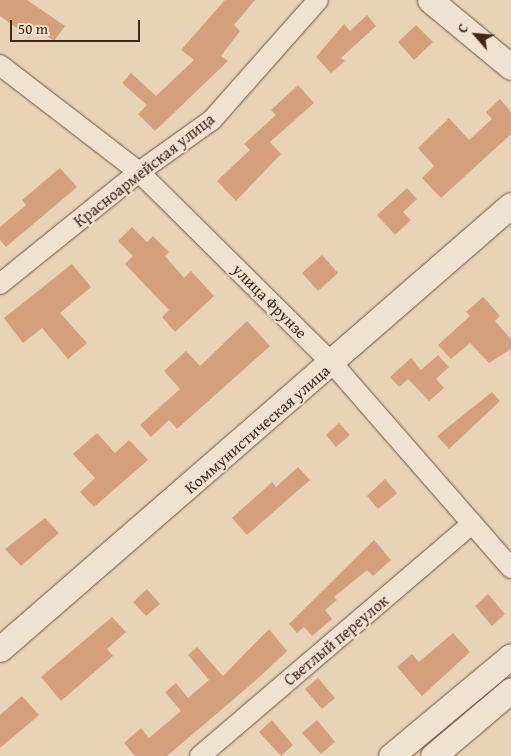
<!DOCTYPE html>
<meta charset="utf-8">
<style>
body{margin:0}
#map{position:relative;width:511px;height:756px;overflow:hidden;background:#e8d3b6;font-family:"Gentium Book Plus",serif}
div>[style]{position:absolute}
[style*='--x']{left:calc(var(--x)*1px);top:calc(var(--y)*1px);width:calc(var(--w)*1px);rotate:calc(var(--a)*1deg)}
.building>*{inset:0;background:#d49f7b}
.roads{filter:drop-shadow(0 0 1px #6d5242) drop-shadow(0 0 1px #6d5242)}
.minor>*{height:20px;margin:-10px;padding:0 10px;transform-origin:10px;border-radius:10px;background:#f0e2d0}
.tertiary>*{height:25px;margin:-12.5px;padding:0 12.5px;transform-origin:12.5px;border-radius:12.5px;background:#f0e2d0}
span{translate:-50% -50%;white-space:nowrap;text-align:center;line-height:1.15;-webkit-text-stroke:4px #f0e2d0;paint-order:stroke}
.street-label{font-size:16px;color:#44271c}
.north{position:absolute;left:451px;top:10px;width:50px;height:50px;-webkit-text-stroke:4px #f0e2d0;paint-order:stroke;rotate:297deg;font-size:14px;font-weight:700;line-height:20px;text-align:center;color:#44271c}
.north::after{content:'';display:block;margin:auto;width:18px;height:22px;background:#44271c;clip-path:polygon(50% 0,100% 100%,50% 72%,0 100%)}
.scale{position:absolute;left:10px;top:20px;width:130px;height:22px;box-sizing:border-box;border:2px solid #44271c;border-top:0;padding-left:6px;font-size:15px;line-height:18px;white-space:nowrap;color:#44271c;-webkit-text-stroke:4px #f0e2d0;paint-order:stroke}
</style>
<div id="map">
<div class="building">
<div style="clip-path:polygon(0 0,27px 0,65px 26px,54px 41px,34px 26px,28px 36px,0 16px)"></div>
<div style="clip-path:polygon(225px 0,255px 0,234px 25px,240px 31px,221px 56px,228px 61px,155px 131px,138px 114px,147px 105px,122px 83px,131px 73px,156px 96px,194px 60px,181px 50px)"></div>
<div style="clip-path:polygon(367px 15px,376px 26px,341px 58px,345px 61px,331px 73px,316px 57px,344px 24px,350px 31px)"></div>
<div style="clip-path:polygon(416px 25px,433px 42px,414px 60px,398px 42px)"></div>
<div style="clip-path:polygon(298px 85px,314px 103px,270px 142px,281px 154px,236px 201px,217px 181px,250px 150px,244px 144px,276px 115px,271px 110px)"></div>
<div style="clip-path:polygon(500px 99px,511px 112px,511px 134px,441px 198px,422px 178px,434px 166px,418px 148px,449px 118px,469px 140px,492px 119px,486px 112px)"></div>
<div style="clip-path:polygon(60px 168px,77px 187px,6px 247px,0 240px,0 227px,26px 205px,22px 200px)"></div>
<div style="clip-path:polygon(407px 188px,417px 199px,403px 212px,411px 220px,395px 235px,377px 215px)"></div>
<div style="clip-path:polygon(132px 227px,147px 242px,153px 236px,169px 252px,165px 256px,184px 278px,191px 271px,214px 296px,175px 332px,162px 317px,169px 310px,125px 264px,133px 256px,118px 241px)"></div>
<div style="clip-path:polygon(322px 255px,338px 273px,318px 291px,302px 273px)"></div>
<div style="clip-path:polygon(72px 264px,91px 287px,60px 313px,87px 343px,68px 359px,42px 328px,23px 343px,4px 318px)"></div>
<div style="clip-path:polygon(483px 297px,500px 316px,495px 321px,511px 339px,511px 349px,489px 363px,470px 343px,451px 359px,438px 345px,470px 316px,466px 312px)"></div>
<div style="clip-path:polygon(247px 321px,270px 346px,177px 429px,169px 420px,151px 437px,140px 425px,180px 389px,164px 371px,186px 351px,200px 366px)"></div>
<div style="clip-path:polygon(438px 355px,449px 367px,436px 379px,444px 388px,429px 401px,408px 379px,399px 387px,390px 377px,411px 358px,421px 370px)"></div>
<div style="clip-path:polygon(492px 392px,500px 401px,449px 449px,437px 436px)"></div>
<div style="clip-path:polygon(339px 423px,350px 435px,336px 447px,326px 435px)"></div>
<div style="clip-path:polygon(97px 433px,115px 453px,129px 440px,148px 460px,94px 507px,80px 492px,95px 478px,73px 454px)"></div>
<div style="clip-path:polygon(298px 467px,310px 480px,247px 535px,232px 518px,272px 482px,276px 487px)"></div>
<div style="clip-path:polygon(385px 479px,397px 493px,378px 509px,367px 496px)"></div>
<div style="clip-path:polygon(45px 518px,59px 533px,21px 566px,5px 549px)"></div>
<div style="clip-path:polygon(374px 540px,391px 560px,373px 576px,367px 570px,334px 597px,337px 600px,325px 610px,332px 619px,312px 636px,304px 627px,297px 633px,289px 624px)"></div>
<div style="clip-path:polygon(147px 589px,160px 604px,146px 616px,133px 602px)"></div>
<div style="clip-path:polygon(488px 594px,505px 614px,492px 626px,475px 606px)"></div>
<div style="clip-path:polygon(112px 617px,126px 632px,107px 649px,113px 656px,61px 701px,41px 677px)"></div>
<div style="clip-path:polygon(269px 629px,287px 651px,255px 681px,167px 756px,135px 756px,124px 743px,141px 728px,149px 738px,181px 711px,165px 692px,176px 683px,188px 698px,209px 680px,188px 655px,197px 647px,223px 676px)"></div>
<div style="clip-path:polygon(453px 633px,470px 652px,422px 696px,397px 667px,412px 654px,419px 662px)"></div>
<div style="clip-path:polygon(318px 678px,335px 698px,322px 709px,305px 689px)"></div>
<div style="clip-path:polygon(22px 696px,39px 715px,0 748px,0 715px)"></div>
<div style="clip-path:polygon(272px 720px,293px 745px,281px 756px,259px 732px)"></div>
<div style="clip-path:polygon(317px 720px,335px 742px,321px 754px,302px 733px)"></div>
</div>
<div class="roads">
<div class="minor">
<div style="--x:0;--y:65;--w:175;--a:37.6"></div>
<div style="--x:139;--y:172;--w:273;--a:44.7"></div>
<div style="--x:333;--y:364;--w:271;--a:48.9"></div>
<div style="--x:0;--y:284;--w:179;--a:-38.9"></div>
<div style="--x:139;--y:172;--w:90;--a:-35.5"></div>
<div style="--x:212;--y:120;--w:160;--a:-48.5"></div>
<div style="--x:200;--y:756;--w:358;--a:-40.5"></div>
</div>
<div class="tertiary">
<div style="--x:430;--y:0;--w:105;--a:39.6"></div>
<div style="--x:0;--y:649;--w:677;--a:-40.99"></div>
<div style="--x:391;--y:756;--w:156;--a:-39.8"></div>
<div style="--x:433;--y:756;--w:102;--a:-40.2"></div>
</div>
</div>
<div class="street-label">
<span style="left:144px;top:170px;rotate:-38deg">Красноармейская улица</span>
<span style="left:270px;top:301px;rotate:45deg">улица Фрунзе</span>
<span style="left:257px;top:429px;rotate:-41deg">Коммунистическая улица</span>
<span style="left:336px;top:640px;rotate:-40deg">Светлый переулок</span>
</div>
<div class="north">С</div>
<div class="scale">50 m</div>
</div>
